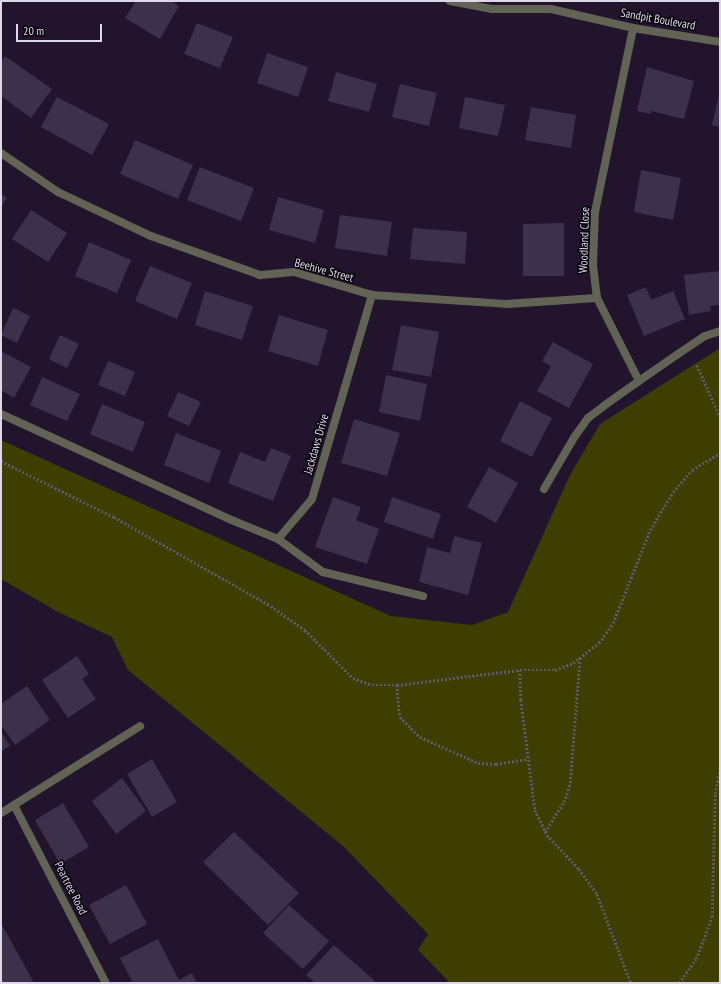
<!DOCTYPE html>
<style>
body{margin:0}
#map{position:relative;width:721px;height:984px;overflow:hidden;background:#21142c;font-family:"PT Sans Narrow",sans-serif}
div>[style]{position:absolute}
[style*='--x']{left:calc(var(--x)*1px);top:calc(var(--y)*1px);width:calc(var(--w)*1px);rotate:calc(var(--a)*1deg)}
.green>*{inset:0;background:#3e3e00}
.building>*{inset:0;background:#3d304a}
.path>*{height:2.5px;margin-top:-1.25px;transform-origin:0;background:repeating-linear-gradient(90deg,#61566c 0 2px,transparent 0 4px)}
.service>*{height:8px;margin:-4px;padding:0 4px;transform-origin:4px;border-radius:4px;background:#626354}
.minor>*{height:8px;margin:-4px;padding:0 4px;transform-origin:4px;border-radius:4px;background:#626354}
span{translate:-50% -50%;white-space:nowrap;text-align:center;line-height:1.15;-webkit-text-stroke:3px #08040d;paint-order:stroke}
.street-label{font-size:12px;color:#dfd7e8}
.frame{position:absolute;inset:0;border:2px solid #dfd7e8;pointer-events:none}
.scale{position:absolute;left:16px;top:24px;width:86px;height:18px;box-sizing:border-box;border:2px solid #dfd7e8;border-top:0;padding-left:5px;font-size:12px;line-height:14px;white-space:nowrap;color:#dfd7e8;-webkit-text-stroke:3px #08040d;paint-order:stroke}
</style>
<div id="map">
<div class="green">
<div style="clip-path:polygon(720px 348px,720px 983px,450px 983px,418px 950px,428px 934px,343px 846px,128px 670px,112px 637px,58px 612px,1px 579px,1px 440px,391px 616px,472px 625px,508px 612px,570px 475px,600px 424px)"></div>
</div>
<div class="building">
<div style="clip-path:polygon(136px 1px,171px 1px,179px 6px,160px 39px,125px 18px)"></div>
<div style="clip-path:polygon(197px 23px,233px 37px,220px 68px,184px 54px)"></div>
<div style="clip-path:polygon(267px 53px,308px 67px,298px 97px,257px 83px)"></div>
<div style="clip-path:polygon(5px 56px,52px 89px,31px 118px,1px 96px,1px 62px)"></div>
<div style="clip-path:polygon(647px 67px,694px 81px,684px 119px,651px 111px,651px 114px,637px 111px)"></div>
<div style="clip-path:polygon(336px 72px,377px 84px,369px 112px,328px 101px)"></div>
<div style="clip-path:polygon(400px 84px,437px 93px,429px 126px,392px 117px)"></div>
<div style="clip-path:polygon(719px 95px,720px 95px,720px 127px,712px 125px)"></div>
<div style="clip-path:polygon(57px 97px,109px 124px,92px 155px,41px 127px)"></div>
<div style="clip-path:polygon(465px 97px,505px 105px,498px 136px,459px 128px)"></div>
<div style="clip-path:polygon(531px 107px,576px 115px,571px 148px,525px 140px)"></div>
<div style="clip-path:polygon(135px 140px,193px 165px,178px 199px,120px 174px)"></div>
<div style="clip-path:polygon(200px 167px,254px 188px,241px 221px,187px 200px)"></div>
<div style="clip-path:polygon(641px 170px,681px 178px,673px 220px,634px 212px)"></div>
<div style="clip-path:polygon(1px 194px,7px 198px,1px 207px)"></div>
<div style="clip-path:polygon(278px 197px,324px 210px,315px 243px,269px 230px)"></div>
<div style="clip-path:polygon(31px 210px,67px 233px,48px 262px,12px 239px)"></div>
<div style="clip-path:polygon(340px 215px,392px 222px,387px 256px,335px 248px)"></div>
<div style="clip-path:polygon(564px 223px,564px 276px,523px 276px,523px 224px)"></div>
<div style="clip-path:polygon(413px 228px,467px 232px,465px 264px,410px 259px)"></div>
<div style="clip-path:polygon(89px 242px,131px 260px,117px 293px,75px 276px)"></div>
<div style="clip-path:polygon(150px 266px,192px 283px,177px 319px,135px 301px)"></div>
<div style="clip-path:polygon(720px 271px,720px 305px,710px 306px,711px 311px,689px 315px,684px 275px)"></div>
<div style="clip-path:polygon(646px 287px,651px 300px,673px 291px,685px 319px,644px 336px,627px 295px)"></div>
<div style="clip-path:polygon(205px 291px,253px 306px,242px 340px,195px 325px)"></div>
<div style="clip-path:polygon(13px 308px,30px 316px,17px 343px,1px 335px)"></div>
<div style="clip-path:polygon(279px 315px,328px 330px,318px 366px,268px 351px)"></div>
<div style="clip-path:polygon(401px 325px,439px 332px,431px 377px,392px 370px)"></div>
<div style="clip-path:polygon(60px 335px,79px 344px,67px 368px,49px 359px)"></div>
<div style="clip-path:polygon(553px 342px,593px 364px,569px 408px,537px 391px,551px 366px,542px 361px)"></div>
<div style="clip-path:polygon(1px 351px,31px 367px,14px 398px,1px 390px)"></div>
<div style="clip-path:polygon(108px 361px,135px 372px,125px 396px,98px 385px)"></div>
<div style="clip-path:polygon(386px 375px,427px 384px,420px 421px,379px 412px)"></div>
<div style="clip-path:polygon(42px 377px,80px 394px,67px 421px,30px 405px)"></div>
<div style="clip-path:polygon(178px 392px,201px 402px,189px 426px,167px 416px)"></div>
<div style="clip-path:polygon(520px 401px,552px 418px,532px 457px,500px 441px)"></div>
<div style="clip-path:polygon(102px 404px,145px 422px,133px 452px,90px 434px)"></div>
<div style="clip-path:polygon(354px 419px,400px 433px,387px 476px,341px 463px)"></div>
<div style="clip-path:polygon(176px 433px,221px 451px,209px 483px,164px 465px)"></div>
<div style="clip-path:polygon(271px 448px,291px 456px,273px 501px,228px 483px,240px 452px,265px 462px)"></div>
<div style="clip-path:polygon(489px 467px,518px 483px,496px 523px,467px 507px)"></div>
<div style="clip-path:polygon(333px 497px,361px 507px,356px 520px,379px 529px,367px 564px,315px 547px)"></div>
<div style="clip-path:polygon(392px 497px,441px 514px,433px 539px,384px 522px)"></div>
<div style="clip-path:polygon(454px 536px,482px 543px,468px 595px,419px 582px,427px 547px,450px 553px)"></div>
<div style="clip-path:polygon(77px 656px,89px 674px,82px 679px,96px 699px,68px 718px,42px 680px)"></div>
<div style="clip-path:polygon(27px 686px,50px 720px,15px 745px,1px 725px,1px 704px)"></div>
<div style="clip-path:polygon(1px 731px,10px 746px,1px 751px)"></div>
<div style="clip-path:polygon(152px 759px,177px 802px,152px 817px,127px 774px)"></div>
<div style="clip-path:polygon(122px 778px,146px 811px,116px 834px,92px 801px)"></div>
<div style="clip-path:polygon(63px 803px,89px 847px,60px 864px,35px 820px)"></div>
<div style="clip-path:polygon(234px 832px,299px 893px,268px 925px,203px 862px)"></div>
<div style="clip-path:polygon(126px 885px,147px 924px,110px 944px,89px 905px)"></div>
<div style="clip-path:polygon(289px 905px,329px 941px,303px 969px,263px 933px)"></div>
<div style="clip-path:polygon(1px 923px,26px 968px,34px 983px,1px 983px)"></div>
<div style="clip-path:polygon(158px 939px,179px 980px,192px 973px,197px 983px,133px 983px,120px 958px)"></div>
<div style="clip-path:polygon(334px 945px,375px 981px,373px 983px,315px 983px,306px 975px)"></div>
</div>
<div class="path">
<div style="--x:697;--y:365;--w:57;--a:66.1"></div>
<div style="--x:1;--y:461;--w:126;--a:26.4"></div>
<div style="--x:114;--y:517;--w:180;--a:29.5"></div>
<div style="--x:271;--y:606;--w:42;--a:35.2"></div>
<div style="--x:305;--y:630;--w:68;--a:45"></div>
<div style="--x:353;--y:678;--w:20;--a:20"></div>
<div style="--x:372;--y:685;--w:25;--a:0"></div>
<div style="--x:397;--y:685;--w:124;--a:-7"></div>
<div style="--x:520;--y:670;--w:30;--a:88"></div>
<div style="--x:521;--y:700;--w:111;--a:82.7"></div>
<div style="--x:535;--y:810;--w:28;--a:64"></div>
<div style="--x:547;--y:835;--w:47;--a:46.7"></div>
<div style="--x:579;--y:869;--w:31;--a:54"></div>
<div style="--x:597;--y:894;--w:95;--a:69.1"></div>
<div style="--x:520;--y:670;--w:35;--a:0"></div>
<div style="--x:555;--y:670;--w:19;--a:-21"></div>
<div style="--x:573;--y:663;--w:33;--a:-38"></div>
<div style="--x:599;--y:643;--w:24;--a:-55"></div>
<div style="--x:613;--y:623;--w:100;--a:-68.3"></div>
<div style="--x:650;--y:530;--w:44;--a:-58.8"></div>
<div style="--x:673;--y:492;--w:29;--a:-49"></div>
<div style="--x:692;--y:470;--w:33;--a:-31"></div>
<div style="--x:397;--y:685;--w:32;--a:85"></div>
<div style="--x:400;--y:717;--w:28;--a:45"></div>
<div style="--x:420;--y:737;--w:64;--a:24.1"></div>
<div style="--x:478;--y:763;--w:18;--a:3"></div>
<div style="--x:496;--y:764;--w:32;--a:-9"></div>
<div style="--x:545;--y:832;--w:36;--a:-58"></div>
<div style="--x:564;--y:802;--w:20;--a:-72"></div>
<div style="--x:570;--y:783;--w:126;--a:-85.5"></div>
<div style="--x:679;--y:983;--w:29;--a:-55"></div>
<div style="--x:696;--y:959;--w:45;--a:-69.1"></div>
<div style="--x:712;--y:917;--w:123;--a:-88.6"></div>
<div style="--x:715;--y:794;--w:26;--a:-79"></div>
</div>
<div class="service">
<div style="--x:678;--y:354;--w:32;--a:-34"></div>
<div style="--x:705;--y:336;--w:16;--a:-18"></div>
<div style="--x:1;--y:414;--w:251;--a:24.7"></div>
<div style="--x:544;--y:489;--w:61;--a:-59.7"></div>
<div style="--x:575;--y:436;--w:22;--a:-54"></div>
<div style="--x:588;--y:418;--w:21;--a:-37"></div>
<div style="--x:323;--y:572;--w:103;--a:13.5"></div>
</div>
<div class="minor">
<div style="--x:450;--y:1;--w:43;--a:10.8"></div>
<div style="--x:492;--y:9;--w:59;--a:0"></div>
<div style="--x:551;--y:9;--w:84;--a:13"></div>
<div style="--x:633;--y:28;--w:88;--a:9.1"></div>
<div style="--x:1;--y:153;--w:69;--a:34.4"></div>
<div style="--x:58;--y:192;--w:103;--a:25.3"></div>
<div style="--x:151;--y:236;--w:116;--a:19.7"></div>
<div style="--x:260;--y:275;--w:34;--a:-5"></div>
<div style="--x:294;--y:272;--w:81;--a:16.4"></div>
<div style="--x:372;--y:295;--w:134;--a:3.8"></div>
<div style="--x:506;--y:304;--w:91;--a:-3.8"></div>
<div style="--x:639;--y:381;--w:47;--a:-34.7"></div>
<div style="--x:605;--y:405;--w:42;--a:-35.2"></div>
<div style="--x:639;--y:381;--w:93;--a:-116.8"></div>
<div style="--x:597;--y:298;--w:34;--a:-97"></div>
<div style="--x:593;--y:264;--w:52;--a:-87.8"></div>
<div style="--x:595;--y:212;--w:188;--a:-78.3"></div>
<div style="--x:229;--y:519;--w:53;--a:22.2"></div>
<div style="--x:278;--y:539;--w:52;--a:-49.6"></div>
<div style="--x:312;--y:499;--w:213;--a:-73.6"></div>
<div style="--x:278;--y:539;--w:56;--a:36.3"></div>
<div style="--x:14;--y:805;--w:200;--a:62.7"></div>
<div style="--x:1;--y:813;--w:164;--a:-32"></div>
</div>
<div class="street-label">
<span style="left:658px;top:19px;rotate:10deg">Sandpit Boulevard</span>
<span style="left:584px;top:240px;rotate:-88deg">Woodland Close</span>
<span style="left:324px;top:270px;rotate:15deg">Beehive Street</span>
<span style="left:316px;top:444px;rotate:-74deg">Jackdaws Drive</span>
<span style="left:71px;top:888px;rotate:63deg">Peartree Road</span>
</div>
<div class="frame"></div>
<div class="scale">20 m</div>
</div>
